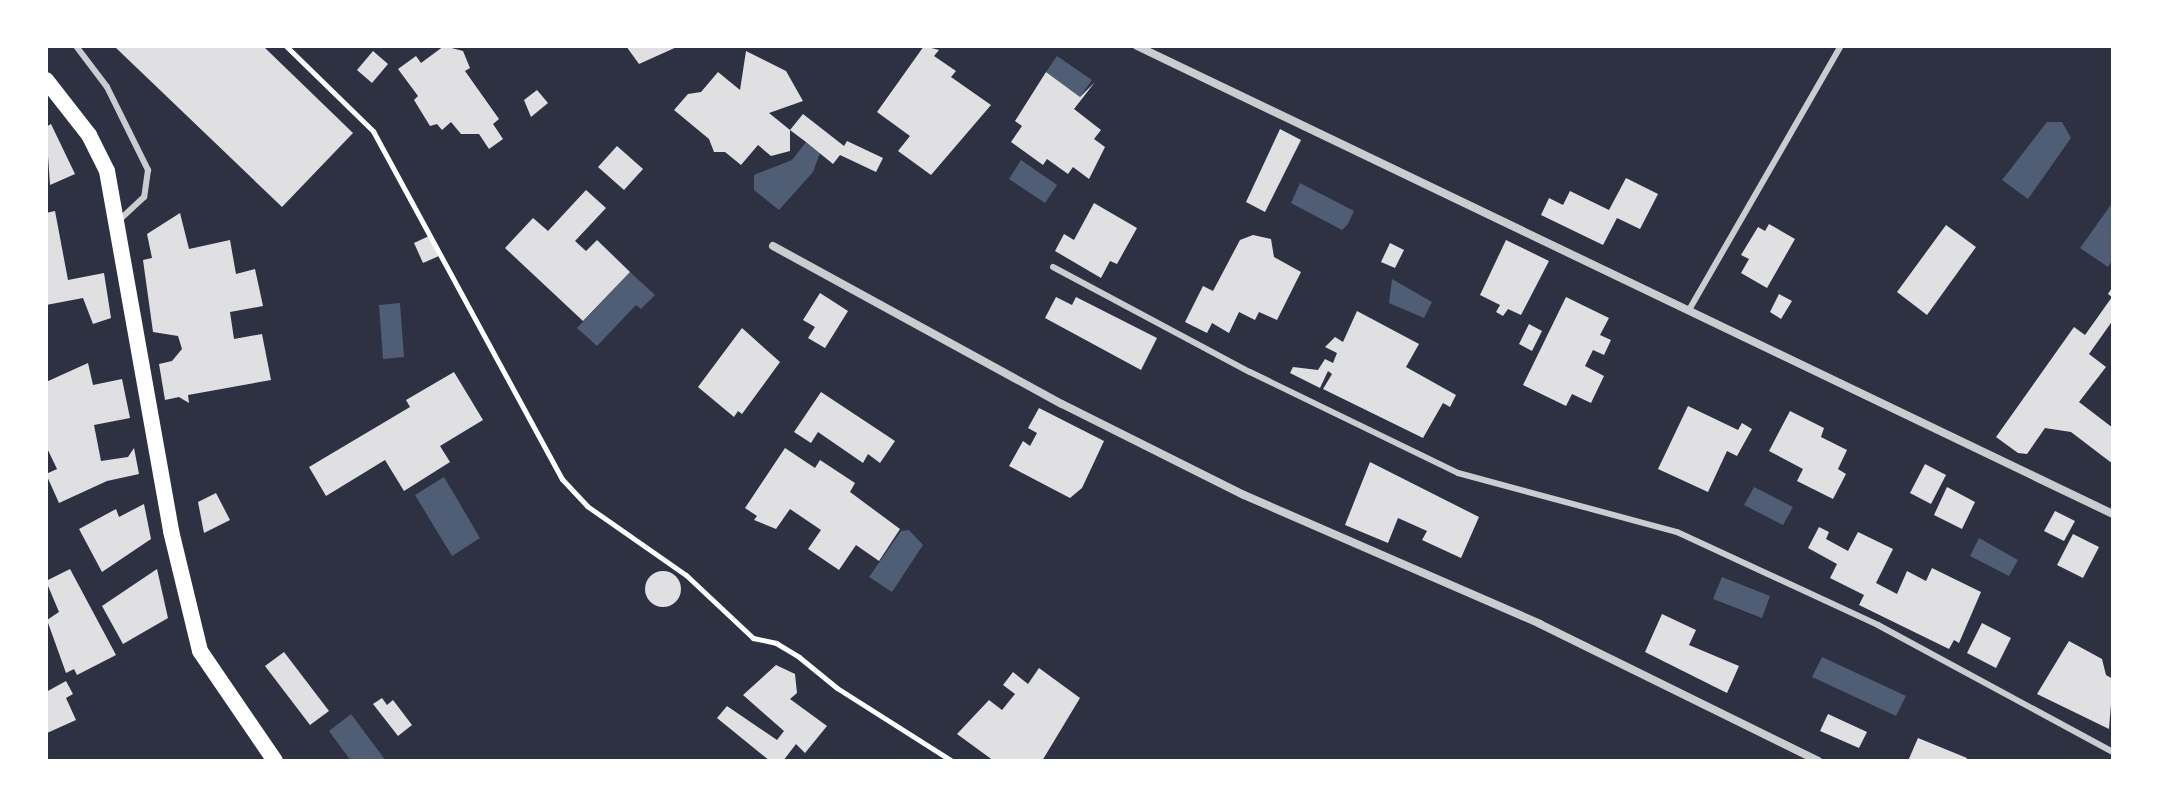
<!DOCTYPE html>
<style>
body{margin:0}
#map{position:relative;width:2159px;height:807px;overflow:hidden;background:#2d3142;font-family:"PT Sans",sans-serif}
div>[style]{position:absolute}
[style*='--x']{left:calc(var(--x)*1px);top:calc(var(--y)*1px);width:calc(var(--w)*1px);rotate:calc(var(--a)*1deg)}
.water>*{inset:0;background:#4f5d75}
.building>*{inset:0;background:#e0e0e3}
.round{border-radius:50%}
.path>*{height:5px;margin:-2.5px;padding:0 2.5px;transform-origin:2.5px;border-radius:2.5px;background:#fff}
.service>*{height:6px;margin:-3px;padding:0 3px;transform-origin:3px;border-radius:3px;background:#caccd0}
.minor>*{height:8px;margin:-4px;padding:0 4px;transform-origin:4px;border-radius:4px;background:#caccd0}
.secondary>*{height:16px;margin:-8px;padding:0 8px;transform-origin:8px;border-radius:8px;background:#fff}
span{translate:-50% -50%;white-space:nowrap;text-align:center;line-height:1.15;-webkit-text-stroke:8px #fff;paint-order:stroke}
.frame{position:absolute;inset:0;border:48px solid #fff;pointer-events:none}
</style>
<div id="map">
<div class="water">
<div style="clip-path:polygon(1057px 56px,1092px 80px,1080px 97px,1046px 72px)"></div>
<div style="clip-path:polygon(2047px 122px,2062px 122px,2071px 138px,2028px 199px,2002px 180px)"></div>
<div style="clip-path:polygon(806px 142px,820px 153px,813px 172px,779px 210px,754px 190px,754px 175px,792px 160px)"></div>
<div style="clip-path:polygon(1021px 160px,1057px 185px,1045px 203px,1009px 179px)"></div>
<div style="clip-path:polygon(1300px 183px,1354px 211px,1348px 224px,1342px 230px,1291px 203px)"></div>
<div style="clip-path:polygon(2113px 202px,2113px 259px,2108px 267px,2080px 248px)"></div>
<div style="clip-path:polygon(630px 272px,655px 295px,641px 309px,636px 305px,597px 346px,577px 328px)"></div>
<div style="clip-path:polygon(1392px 279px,1432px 302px,1424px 318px,1389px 303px)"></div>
<div style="clip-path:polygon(400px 303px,404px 357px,383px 359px,379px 305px)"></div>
<div style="clip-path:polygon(444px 477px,480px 538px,452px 556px,415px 495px)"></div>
<div style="clip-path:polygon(1754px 487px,1793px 507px,1783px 525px,1744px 505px)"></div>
<div style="clip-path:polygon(909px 530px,923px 545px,892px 592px,869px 577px,901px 531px)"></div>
<div style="clip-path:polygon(1979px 538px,2018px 560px,2009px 576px,1970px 556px)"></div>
<div style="clip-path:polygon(1722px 577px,1770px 596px,1762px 618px,1713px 599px)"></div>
<div style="clip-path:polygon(1822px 657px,1906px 696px,1896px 716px,1812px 677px)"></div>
<div style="clip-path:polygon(351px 714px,386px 761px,351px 761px,329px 731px)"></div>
</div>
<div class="building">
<div style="clip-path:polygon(114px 46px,263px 46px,353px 133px,282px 207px)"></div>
<div style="clip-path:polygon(444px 46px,463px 51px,470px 68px,465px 71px,499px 119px,493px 124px,503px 139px,489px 149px,479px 134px,461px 134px,451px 122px,442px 130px,437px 124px,430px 126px,414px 100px,418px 96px,398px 69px,416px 56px,421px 63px)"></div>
<div style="clip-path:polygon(626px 46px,679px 46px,639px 64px)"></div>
<div style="clip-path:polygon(924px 46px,939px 50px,934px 56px,956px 71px,951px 77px,991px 105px,931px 175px,898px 151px,910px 136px,877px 112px)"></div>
<div style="clip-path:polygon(373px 51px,388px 64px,372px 83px,357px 70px)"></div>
<div style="clip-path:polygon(746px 51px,786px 71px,803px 101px,769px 113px,790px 130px,790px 151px,771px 156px,758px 145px,741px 165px,725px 152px,714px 152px,709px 139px,674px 110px,688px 94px,701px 92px,718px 72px,740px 90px)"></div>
<div style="clip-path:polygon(1046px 72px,1080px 97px,1095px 82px,1074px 109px,1101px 130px,1094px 139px,1105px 147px,1089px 179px,1073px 167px,1068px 174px,1047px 159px,1043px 165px,1011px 142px,1022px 126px,1015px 121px)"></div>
<div style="clip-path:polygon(537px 90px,548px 103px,531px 117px,524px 100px)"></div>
<div style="clip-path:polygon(803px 114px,844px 146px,847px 141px,883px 158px,876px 172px,840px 155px,833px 164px,806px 142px,790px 130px)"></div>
<div style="clip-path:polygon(51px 124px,75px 174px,50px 185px,46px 127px)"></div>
<div style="clip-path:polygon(1280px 129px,1301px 140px,1265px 212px,1246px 202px)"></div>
<div style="clip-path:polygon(617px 146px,643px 169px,624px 190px,598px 167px)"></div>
<div style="clip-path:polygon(1626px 178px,1658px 194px,1640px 229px,1617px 218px,1603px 245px,1541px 215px,1549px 198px,1563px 205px,1570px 191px,1609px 210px)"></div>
<div style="clip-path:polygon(586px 190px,606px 208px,575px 241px,586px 251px,597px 240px,630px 272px,583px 321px,505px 248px,533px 218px,548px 231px)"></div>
<div style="clip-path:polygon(1094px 203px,1137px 228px,1117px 264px,1110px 261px,1101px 278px,1055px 251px,1064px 234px,1074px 240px)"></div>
<div style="clip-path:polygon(55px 211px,68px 280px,104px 273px,111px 318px,93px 324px,83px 298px,46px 305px,46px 213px)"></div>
<div style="clip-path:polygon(180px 213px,189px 249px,230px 240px,236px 274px,255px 269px,263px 306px,230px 312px,234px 339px,262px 334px,271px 380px,188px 395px,189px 403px,179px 397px,165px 400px,159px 364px,172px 361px,182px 349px,178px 336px,153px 332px,143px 260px,152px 258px,147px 234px)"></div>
<div style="clip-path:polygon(1769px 224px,1795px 239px,1767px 288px,1741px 273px,1749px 259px,1741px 255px,1758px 227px,1765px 231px)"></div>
<div style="clip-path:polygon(1946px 225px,1976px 247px,1927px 315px,1897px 292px)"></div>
<div style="clip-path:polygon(1253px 235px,1271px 239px,1274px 257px,1301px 272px,1277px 320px,1259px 312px,1255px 320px,1239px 312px,1229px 333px,1212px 323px,1207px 333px,1185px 322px,1203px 286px,1213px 291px,1240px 240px)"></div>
<div style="clip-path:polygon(429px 236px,439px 256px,423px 263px,414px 243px)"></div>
<div style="clip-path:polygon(1506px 240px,1549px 261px,1521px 315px,1508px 309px,1503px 316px,1496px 312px,1500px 305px,1480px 295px)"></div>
<div style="clip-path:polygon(1390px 243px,1404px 250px,1395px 268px,1381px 262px)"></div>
<div style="clip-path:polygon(2113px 286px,2113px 320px,2089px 354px,2106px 367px,2079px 402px,2113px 428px,2113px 464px,2071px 432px,2045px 428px,2027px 454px,2018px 453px,1996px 437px,2074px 327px,2085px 335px,2112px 297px,2108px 294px)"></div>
<div style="clip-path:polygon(820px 293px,848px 311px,825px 348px,808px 338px,815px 327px,803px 320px)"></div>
<div style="clip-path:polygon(1779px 294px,1792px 301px,1781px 319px,1770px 312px)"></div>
<div style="clip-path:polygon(1056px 297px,1072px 305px,1076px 297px,1157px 338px,1141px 370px,1045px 318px)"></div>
<div style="clip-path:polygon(1566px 297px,1609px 318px,1600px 335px,1611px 340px,1604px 355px,1593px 350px,1585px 366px,1604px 376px,1591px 403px,1572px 394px,1566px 406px,1523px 385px)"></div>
<div style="clip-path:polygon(1357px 311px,1419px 344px,1406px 367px,1456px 395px,1450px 407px,1443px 403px,1423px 438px,1323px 389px,1332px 374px,1328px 371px,1320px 388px,1290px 373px,1293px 367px,1318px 370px,1325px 359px,1333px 363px,1337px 353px,1325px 347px,1335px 337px,1343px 342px)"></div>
<div style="clip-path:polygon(1529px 324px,1542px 331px,1532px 351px,1519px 344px)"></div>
<div style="clip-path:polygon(742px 328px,780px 362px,742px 414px,738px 411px,734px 417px,698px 387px)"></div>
<div style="clip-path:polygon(88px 363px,93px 385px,122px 379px,130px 418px,94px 425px,101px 461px,128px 457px,134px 448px,139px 474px,107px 481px,59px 503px,46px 474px,57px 469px,46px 446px,46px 382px)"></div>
<div style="clip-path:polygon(454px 372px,483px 420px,440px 446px,450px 462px,404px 491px,385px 460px,326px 496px,309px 467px,410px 407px,406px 400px)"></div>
<div style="clip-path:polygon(821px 392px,895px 441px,880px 463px,868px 454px,863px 463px,818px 432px,811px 443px,794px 432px)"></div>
<div style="clip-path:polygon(1688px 406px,1738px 430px,1742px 423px,1752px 429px,1737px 456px,1727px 451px,1708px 492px,1658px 469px)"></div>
<div style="clip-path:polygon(1039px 408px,1104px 441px,1082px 488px,1070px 498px,1009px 466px,1023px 441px,1030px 446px,1037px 433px,1028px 428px)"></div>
<div style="clip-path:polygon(1790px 411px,1824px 428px,1821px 437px,1847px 450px,1838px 469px,1846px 474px,1833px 499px,1797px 481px,1803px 469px,1769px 451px)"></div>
<div style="clip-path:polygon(785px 448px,815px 468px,820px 460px,855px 483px,850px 492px,900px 529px,879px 561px,856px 545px,839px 570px,808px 549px,821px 530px,790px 509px,776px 529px,754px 520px,757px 516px,745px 508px)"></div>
<div style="clip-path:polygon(1370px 462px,1479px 517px,1461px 558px,1422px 540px,1427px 531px,1398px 518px,1388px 543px,1345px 525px)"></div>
<div style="clip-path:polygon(1925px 464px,1946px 475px,1931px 504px,1910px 493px)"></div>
<div style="clip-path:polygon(1947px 487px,1975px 502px,1962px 529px,1934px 515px)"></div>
<div style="clip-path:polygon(216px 493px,230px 520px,204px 533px,198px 502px)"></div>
<div style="clip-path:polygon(144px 504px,151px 539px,102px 572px,79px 529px,116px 509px,119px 517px)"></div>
<div style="clip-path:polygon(2055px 511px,2075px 521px,2064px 541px,2044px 531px)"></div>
<div style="clip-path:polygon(1819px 527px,1829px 532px,1826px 539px,1848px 551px,1858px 532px,1893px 549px,1876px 583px,1897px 594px,1907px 571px,1926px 581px,1932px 568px,1981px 592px,1959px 643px,1954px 640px,1949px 649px,1859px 605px,1864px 595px,1830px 578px,1837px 564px,1808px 548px)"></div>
<div style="clip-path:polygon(2073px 534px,2099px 547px,2083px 578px,2057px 565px)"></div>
<div style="clip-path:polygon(70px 569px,116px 655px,77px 675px,74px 669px,66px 673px,47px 620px,59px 612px,46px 581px)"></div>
<div style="clip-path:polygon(157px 569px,168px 618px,123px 644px,102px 606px)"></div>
<div class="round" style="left:645px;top:571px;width:36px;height:36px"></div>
<div style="clip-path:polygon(1662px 614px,1696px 630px,1689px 645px,1739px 666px,1727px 693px,1645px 652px)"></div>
<div style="clip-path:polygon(1982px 623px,2011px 638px,1996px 668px,1967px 653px)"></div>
<div style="clip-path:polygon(2069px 641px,2102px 659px,2106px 675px,2113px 679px,2109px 729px,2037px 694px)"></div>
<div style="clip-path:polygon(284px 652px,329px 711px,310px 725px,265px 666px)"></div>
<div style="clip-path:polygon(776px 665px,795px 674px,797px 693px,790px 699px,827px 726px,805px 753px,796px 744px,783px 761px,770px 761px,717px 718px,727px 706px,777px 740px,784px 731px,743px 695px)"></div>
<div style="clip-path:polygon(1039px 668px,1080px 698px,1042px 761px,994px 761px,957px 734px,989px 700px,1002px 710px,1015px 694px,1003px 685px,1013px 672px,1028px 684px)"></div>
<div style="clip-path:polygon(66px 681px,73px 694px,66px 698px,76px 720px,47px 733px,46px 692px)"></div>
<div style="clip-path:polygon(382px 698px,387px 705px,393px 700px,412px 725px,398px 736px,373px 704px)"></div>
<div style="clip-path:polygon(1828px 714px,1867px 732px,1859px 748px,1820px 731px)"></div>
<div style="clip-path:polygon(1918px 738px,1967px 758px,1966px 761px,1908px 761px)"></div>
</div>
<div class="path">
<div style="--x:286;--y:46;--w:122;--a:44.3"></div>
<div style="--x:373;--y:131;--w:396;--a:61.5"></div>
<div style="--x:562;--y:479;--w:37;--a:47"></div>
<div style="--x:587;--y:506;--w:121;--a:34.9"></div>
<div style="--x:686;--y:575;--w:92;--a:43.2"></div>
<div style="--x:753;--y:638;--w:24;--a:12"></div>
<div style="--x:776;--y:643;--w:27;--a:31"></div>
<div style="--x:799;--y:657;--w:49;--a:39.2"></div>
<div style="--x:837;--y:688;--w:136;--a:32.4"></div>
</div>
<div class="service">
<div style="--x:76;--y:46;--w:51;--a:52.9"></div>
<div style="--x:107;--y:87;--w:93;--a:63.7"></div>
<div style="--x:148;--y:170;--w:27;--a:98"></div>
<div style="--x:144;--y:197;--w:35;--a:137"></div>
<div style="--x:1053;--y:267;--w:223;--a:28.1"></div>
<div style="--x:1250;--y:372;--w:231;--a:25.9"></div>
<div style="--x:1458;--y:473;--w:227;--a:15.1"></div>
<div style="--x:1677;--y:532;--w:221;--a:24.8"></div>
<div style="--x:1878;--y:625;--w:267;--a:28.4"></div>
<div style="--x:1689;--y:310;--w:305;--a:-60.1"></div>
</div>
<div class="minor">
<div style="--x:1137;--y:46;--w:1082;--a:25.62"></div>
<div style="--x:773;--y:246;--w:329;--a:28.7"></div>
<div style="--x:1062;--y:404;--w:203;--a:26.6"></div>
<div style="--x:1244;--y:495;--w:323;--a:23.5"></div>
<div style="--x:1540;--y:624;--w:310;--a:26.2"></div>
</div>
<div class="secondary">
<div style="--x:46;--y:80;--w:70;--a:52"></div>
<div style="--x:89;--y:135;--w:40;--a:63.4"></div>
<div style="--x:107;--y:171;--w:366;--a:79.9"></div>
<div style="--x:171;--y:531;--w:123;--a:76.4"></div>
<div style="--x:200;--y:651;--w:133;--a:55.7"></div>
</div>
<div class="frame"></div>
</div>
